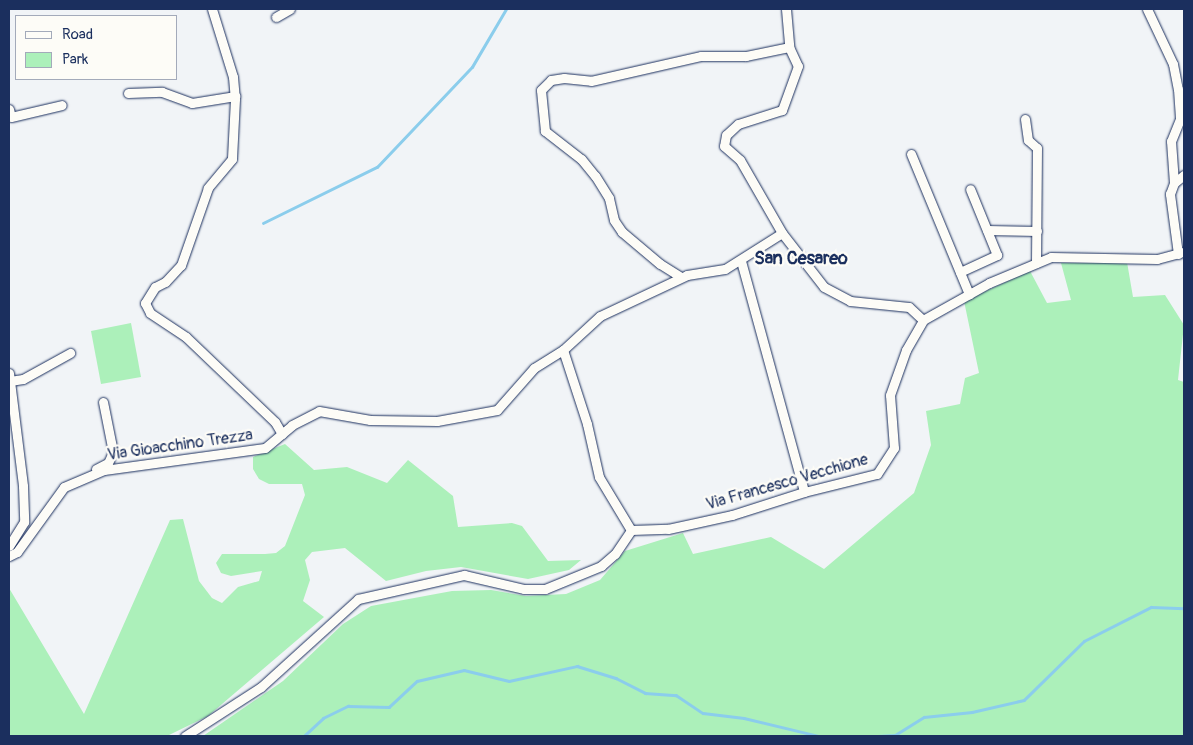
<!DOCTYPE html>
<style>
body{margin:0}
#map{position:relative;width:1193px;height:745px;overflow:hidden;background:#f1f4f7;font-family:Pangolin,sans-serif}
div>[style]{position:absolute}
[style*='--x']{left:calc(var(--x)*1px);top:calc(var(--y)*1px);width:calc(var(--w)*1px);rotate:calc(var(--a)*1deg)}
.green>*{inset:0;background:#acf0ba}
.stream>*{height:2.5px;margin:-1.25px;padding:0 1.25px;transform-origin:1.25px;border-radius:1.25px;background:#8bcdec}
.roads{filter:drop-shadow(0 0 1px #1b2f5e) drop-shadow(0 0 1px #1b2f5e)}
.minor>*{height:9px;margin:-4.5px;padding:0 4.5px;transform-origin:4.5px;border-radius:4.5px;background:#fdfcf7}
span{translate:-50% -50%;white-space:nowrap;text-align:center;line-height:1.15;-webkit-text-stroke:4.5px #fdfcf7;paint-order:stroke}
.street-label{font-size:16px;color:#1b2f5e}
.neighbourhood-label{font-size:18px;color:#1b2f5e;font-weight:700}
.frame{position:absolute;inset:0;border:10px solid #1b2f5e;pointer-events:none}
.legend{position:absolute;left:15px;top:15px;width:162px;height:65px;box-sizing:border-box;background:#fdfcf7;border:1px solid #a3aaba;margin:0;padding:6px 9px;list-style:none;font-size:15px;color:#1b2f5e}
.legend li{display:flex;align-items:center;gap:10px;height:25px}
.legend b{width:25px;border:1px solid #a3aaba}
</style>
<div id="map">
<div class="green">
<div style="clip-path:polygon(1127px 262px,1133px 297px,1165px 295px,1184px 325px,1178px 380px,1184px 382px,1184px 736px,203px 736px,283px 681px,343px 624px,371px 606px,452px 591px,491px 590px,526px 596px,566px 594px,600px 580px,625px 551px,683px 533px,693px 554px,771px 537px,824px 569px,914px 493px,931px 445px,926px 411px,960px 404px,965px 378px,979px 373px,964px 301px,1030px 271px,1047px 303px,1071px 300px,1061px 263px)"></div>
<div style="clip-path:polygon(131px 323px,141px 377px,101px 384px,91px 331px)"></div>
<div style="clip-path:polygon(285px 444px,314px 470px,347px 467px,387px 483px,408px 460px,453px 496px,458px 527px,512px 523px,522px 526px,548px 561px,581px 560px,569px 570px,528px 579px,461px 567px,426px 571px,386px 581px,345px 548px,312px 552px,305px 560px,310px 580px,303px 601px,324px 617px,208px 716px,167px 736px,9px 736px,9px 588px,84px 714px,170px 520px,183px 519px,199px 581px,212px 598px,222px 603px,238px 587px,259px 581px,262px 571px,231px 576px,221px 573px,216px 563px,222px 554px,265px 554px,276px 553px,285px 546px,305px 495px,302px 484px,269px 484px,259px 479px,253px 469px,253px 457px)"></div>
</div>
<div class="stream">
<div style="--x:263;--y:223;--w:127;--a:-26.2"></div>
<div style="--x:377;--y:167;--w:138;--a:-46.5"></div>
<div style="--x:472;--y:67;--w:67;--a:-59.6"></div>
<div style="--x:304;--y:736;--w:26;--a:-43"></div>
<div style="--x:323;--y:718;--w:28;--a:-26"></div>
<div style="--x:348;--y:706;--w:41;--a:1.4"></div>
<div style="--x:389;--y:707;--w:38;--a:-43"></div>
<div style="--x:417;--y:681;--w:48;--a:-13.2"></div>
<div style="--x:464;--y:670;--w:46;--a:13.7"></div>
<div style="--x:509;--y:681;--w:70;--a:-12.4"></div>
<div style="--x:577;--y:666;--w:41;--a:17.1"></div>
<div style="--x:616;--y:678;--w:33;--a:27"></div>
<div style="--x:645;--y:693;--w:31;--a:4"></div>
<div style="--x:676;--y:695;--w:32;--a:34"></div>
<div style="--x:703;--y:713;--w:41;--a:7"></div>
<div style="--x:744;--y:718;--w:77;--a:13.5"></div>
<div style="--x:878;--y:736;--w:17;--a:-3"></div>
<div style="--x:895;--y:735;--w:34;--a:-32"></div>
<div style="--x:924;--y:717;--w:48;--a:-5.9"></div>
<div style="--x:972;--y:712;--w:53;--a:-13"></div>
<div style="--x:1024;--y:700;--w:84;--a:-44.5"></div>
<div style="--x:1084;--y:641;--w:75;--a:-26.9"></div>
<div style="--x:1151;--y:607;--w:33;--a:2"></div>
</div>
<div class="roads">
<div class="minor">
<div style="--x:212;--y:9;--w:71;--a:72.8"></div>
<div style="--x:233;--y:77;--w:22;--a:85"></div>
<div style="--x:235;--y:99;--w:60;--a:92.9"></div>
<div style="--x:232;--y:159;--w:38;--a:130"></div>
<div style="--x:208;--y:188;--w:82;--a:109.3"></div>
<div style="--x:181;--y:265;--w:23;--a:133"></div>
<div style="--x:165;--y:282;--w:11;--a:153"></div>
<div style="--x:155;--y:287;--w:19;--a:122"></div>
<div style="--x:145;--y:303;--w:11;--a:63"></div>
<div style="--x:150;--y:313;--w:43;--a:33.7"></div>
<div style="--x:186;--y:337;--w:123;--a:43.7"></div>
<div style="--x:275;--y:422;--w:14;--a:60"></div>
<div style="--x:786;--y:9;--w:38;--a:85"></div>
<div style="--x:789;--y:47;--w:21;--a:65"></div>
<div style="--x:798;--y:66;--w:47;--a:110"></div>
<div style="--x:782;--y:110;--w:46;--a:162.3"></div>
<div style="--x:738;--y:124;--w:16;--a:137"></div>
<div style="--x:726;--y:135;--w:11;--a:100"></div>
<div style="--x:724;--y:146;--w:21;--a:41"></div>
<div style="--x:740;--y:160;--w:84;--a:60.1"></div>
<div style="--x:782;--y:233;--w:68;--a:52.1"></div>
<div style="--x:824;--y:287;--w:30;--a:28"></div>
<div style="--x:850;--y:301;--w:59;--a:5.8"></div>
<div style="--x:909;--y:307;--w:19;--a:43"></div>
<div style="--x:1147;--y:9;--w:61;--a:64.7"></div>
<div style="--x:1173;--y:64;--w:25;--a:79"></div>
<div style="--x:1178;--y:89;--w:30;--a:86"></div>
<div style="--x:1180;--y:119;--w:24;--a:112"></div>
<div style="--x:1171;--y:141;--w:42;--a:85.9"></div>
<div style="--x:276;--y:17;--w:16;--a:-30"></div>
<div style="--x:128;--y:93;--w:34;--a:-2"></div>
<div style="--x:162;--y:92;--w:32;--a:20"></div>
<div style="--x:192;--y:103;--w:44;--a:-9.2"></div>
<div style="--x:9;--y:109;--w:8;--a:76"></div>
<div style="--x:11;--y:117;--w:52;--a:-13.2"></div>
<div style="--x:1025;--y:119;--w:21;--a:82"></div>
<div style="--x:1028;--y:140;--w:12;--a:42"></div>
<div style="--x:1037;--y:148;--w:115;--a:90.5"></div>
<div style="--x:911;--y:154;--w:152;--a:67.5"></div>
<div style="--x:987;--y:230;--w:50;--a:1.1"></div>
<div style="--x:1178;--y:254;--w:61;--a:-97.6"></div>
<div style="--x:1170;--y:194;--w:12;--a:-70"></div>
<div style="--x:1174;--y:183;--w:13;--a:-39"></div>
<div style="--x:741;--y:261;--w:239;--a:74.7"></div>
<div style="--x:960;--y:272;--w:41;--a:-24.7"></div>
<div style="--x:997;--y:255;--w:71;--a:-112.2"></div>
<div style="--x:681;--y:277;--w:25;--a:-148"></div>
<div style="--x:660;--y:264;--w:50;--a:-139.9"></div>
<div style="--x:622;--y:232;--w:14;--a:-124"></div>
<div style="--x:614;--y:220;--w:23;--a:-103"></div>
<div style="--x:609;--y:198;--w:26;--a:-122"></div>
<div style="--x:595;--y:176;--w:22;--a:-129"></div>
<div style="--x:581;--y:159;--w:46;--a:-142.1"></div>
<div style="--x:545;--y:131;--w:41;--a:-95.6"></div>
<div style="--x:541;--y:90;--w:14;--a:-45"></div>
<div style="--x:551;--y:80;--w:13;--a:-9"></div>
<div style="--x:564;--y:78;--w:27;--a:6"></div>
<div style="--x:591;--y:81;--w:113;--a:-12.8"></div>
<div style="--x:701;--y:56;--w:45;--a:0"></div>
<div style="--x:746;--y:56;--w:44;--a:-11.8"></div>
<div style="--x:923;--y:320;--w:76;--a:-29.3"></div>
<div style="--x:989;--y:283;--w:67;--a:-22.8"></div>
<div style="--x:1051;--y:257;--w:106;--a:1.1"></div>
<div style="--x:1157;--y:259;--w:28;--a:-15"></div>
<div style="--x:563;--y:350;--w:78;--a:72"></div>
<div style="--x:587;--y:424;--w:54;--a:77.2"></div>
<div style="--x:599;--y:477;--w:62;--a:58.9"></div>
<div style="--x:9;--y:373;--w:114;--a:82.9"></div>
<div style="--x:23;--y:486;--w:36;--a:88"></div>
<div style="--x:24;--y:522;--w:28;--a:122"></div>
<div style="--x:10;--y:381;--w:13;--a:-9"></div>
<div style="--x:23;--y:379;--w:54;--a:-29"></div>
<div style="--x:96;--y:469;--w:13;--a:-27"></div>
<div style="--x:108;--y:463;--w:12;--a:-66"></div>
<div style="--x:113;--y:452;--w:51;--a:-101.3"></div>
<div style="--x:631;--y:530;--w:37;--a:-2"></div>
<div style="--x:668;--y:529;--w:66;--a:-12.3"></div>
<div style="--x:732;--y:515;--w:76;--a:-17.7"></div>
<div style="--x:804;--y:492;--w:75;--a:-13.9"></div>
<div style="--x:877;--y:474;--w:31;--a:-57"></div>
<div style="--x:894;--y:448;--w:53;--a:-94.3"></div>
<div style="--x:890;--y:395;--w:48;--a:-70.4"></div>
<div style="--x:906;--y:350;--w:34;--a:-60"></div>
<div style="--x:9;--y:556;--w:9;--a:-27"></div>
<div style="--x:17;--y:552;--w:80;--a:-54.1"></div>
<div style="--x:64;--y:487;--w:43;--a:-23"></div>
<div style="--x:104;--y:470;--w:162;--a:-7.8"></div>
<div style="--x:265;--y:448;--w:35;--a:-40"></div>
<div style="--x:292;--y:425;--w:30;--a:-27"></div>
<div style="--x:319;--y:411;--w:52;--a:10"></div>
<div style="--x:370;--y:420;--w:67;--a:0.9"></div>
<div style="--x:437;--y:421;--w:61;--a:-10.4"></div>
<div style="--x:497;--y:410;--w:56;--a:-48.6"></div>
<div style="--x:534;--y:368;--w:34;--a:-32"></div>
<div style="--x:563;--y:350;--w:50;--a:-42.6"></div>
<div style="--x:600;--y:316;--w:96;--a:-25.2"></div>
<div style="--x:687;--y:275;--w:38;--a:-9"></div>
<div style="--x:725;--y:269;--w:67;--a:-32.3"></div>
<div style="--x:185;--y:736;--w:90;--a:-32.8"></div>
<div style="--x:261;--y:687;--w:131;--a:-42.2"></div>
<div style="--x:358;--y:599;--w:109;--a:-12.8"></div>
<div style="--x:464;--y:575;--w:62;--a:13.1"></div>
<div style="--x:524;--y:589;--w:21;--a:0"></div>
<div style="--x:545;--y:589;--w:61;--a:-22.3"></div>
<div style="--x:601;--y:566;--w:18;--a:-41"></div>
<div style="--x:615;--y:554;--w:29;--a:-56"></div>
</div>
</div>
<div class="street-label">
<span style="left:180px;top:445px;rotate:-8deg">Via Gioacchino Trezza</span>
<span style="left:787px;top:482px;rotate:-16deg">Via Francesco Vecchione</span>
</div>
<div class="neighbourhood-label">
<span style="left:801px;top:259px">San Cesareo</span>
</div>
<div class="frame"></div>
<ul class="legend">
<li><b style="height:6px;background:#fdfcf7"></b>Road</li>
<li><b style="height:14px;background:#acf0ba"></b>Park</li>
</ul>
</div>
